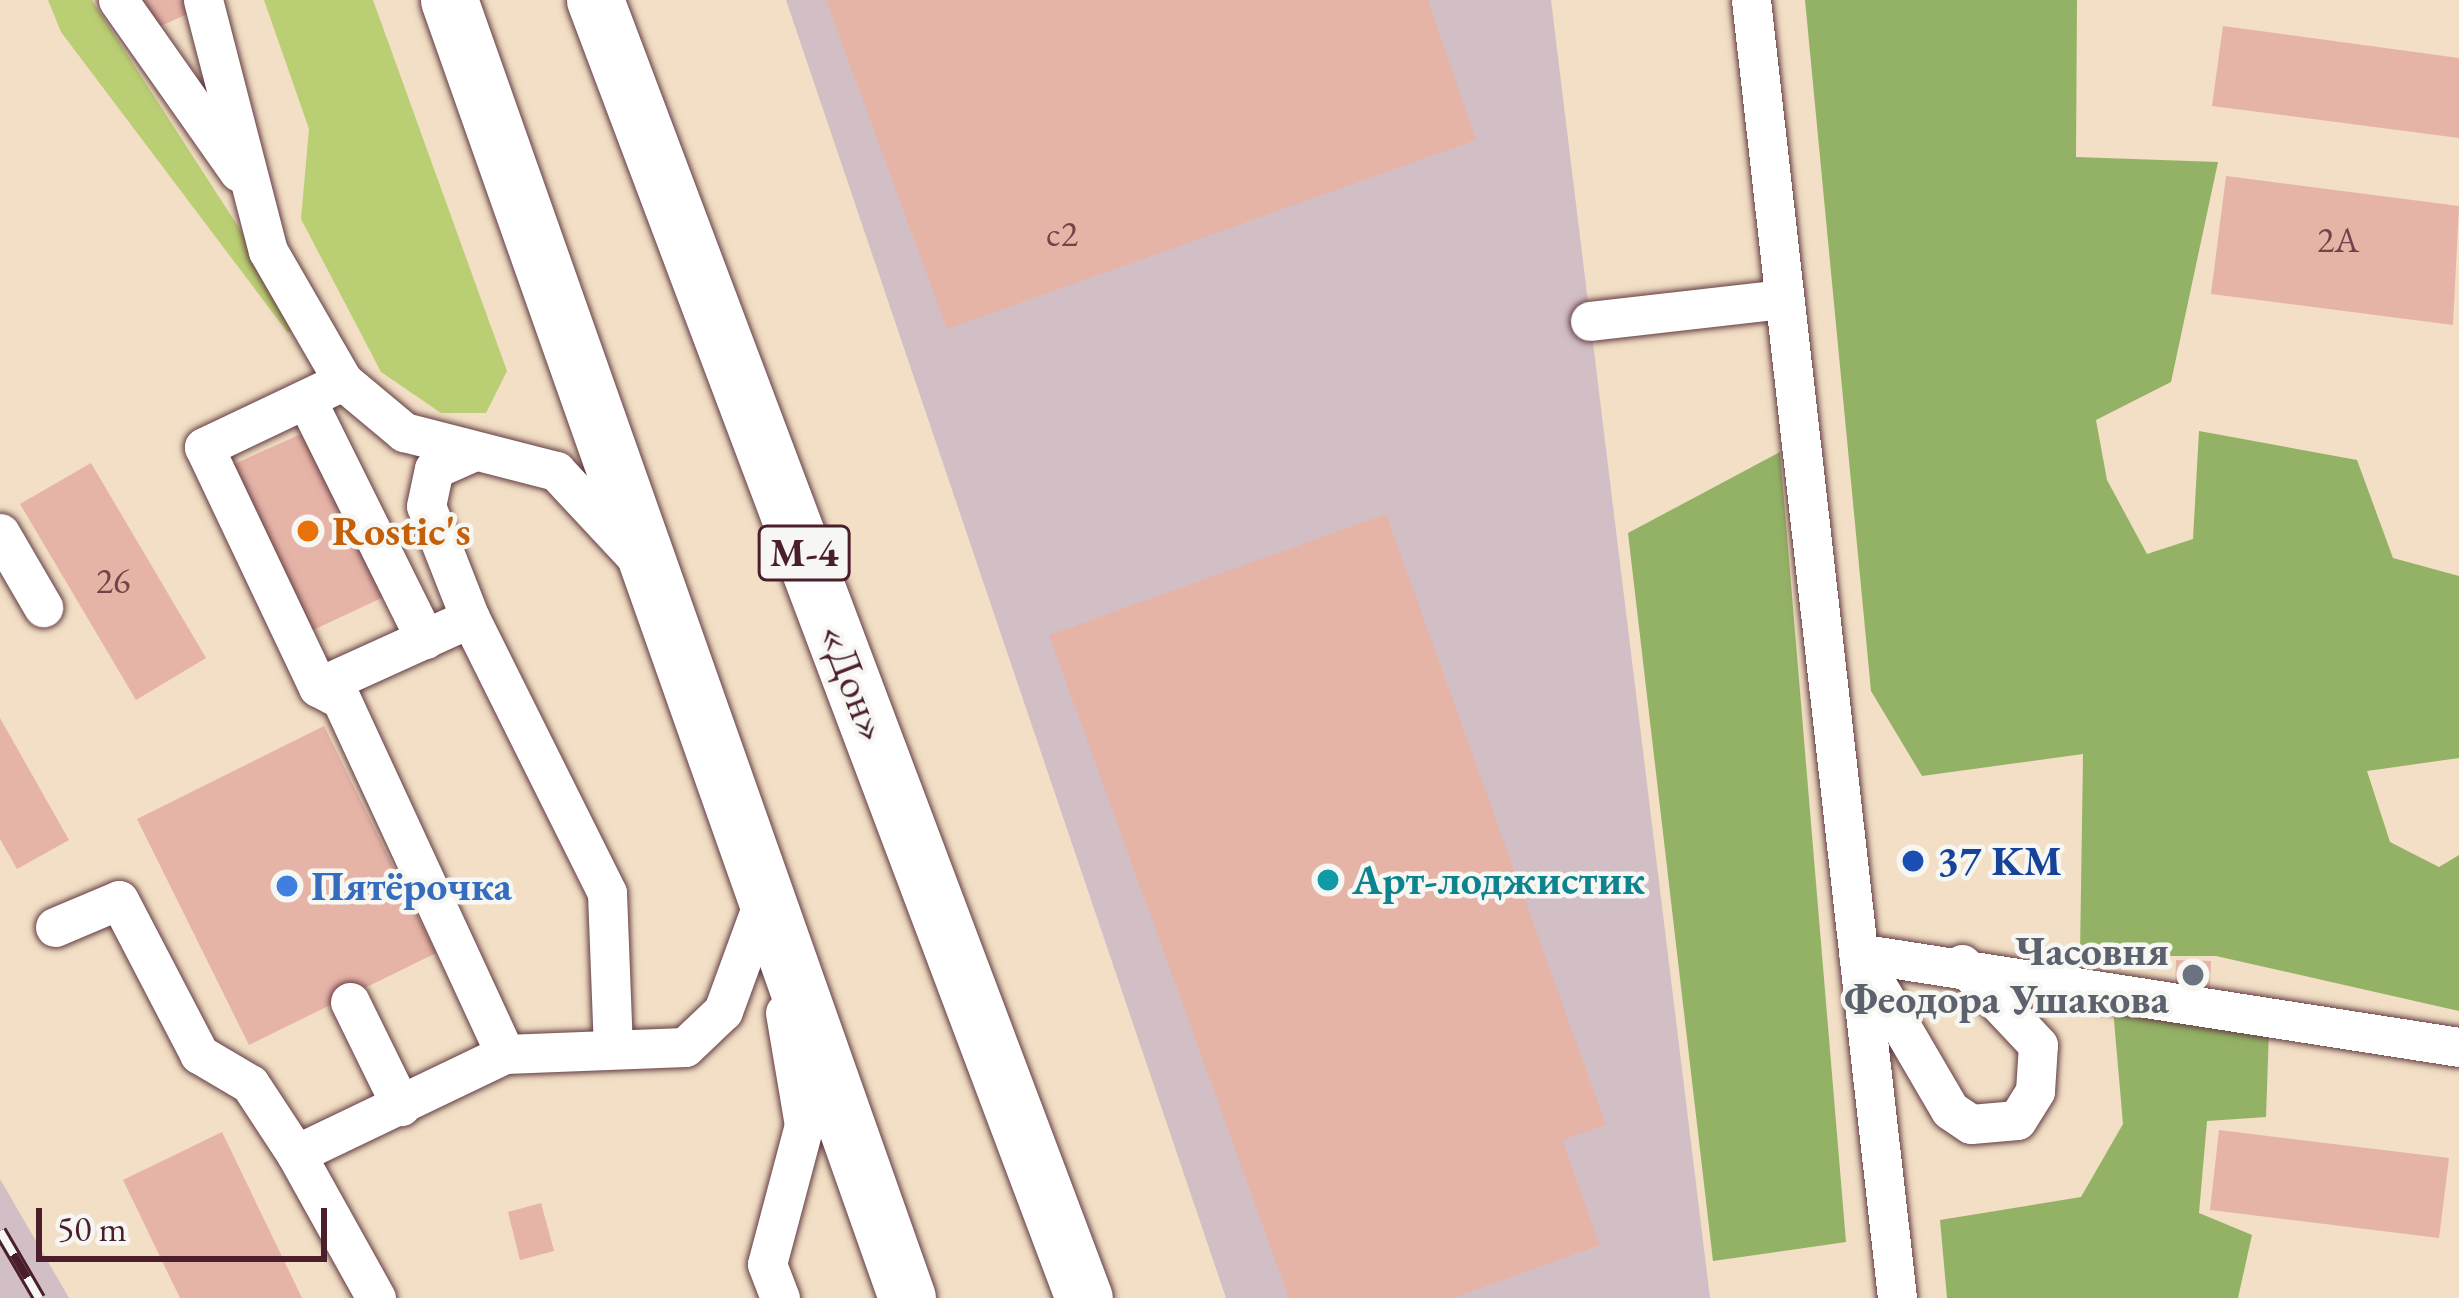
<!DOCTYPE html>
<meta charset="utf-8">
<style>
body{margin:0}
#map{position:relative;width:2459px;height:1298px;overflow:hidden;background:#f2dfc5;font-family:"EB Garamond",serif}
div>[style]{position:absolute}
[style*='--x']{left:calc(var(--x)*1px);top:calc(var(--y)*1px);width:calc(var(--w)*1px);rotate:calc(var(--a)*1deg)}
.industrial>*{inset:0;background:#d2bec5}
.green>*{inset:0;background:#bacf73}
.forest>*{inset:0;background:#93b265}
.building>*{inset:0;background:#e6b4a7}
.roads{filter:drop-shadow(0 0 3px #633c42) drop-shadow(0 0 3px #633c42)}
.minor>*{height:39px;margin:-19.5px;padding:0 19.5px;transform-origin:19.5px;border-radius:19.5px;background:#fff}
.highway>*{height:57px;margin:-28.5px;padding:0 28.5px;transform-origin:28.5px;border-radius:28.5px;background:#fff}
.rail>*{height:14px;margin-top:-7px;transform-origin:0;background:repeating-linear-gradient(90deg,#f6f6f2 0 27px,#4a1f2b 0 54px);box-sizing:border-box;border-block:3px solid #4a1f2b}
.dots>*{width:33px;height:33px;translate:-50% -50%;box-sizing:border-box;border:6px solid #f6f6f2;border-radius:50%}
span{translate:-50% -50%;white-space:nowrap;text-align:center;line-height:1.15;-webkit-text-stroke:9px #f6f6f2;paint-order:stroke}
.number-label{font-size:36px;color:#71444a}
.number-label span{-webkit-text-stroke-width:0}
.shield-label span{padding:3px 9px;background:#f6f6f2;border:3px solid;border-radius:9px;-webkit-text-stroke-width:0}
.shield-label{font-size:39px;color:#4a1f2b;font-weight:700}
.food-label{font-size:42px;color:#c56008;font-weight:700}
.left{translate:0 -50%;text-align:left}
.street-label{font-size:42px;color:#4a1f2b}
.transit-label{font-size:42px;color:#164399;font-weight:700}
.culture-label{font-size:42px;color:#0d838f;font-weight:700}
.shop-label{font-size:42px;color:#366cbe;font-weight:700}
.worship-label{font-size:42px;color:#5b616d;font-weight:700}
.right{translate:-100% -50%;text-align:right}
.scale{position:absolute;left:36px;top:1208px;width:291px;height:54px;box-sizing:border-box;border:6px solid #4a1f2b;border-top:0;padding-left:15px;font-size:36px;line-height:42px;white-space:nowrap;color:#4a1f2b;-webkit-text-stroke:9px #f6f6f2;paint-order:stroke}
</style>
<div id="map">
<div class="industrial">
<div style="clip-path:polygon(786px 0,1551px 0,1710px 1298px,1226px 1298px)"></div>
<div style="clip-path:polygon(0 1179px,69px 1298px,0 1298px)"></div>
</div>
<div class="green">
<div style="clip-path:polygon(48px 0,92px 0,301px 324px,288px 333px,61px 32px)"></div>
<div style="clip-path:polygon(264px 0,373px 0,507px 371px,486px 413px,441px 413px,381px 372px,301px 219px,309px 129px)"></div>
</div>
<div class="forest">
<div style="clip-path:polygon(1805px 0,2077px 0,2076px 157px,2218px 162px,2171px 382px,2096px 420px,2107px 480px,2147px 554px,2193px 539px,2199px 431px,2357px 460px,2393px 558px,2459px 576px,2459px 758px,2367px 771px,2390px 842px,2439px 867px,2459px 855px,2459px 1011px,2216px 956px,2080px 956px,2083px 754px,1922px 776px,1871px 691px)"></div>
<div style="clip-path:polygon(1780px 452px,1846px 1242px,1713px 1261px,1628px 533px)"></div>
<div style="clip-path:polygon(2113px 1009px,2269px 1030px,2266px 1117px,2207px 1121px,2199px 1213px,2252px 1235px,2238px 1298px,1947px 1298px,1940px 1220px,2081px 1197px,2123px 1124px)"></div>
</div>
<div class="building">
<div style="clip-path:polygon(141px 0,189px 0,194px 11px,154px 29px)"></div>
<div style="clip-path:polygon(826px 0,1428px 0,1476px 140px,947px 329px)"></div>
<div style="clip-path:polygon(2223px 26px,2459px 58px,2459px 138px,2212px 106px)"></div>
<div style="clip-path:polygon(2226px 176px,2459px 206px,2453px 325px,2211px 294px)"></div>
<div style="clip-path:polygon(310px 430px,390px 594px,309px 632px,223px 469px)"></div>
<div style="clip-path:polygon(91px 463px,206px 658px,136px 700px,20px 504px)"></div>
<div style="clip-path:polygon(1386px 514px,1606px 1125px,1562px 1140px,1600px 1245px,1453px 1298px,1289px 1298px,1049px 635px)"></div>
<div style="clip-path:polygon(0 718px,69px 840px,17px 869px,0 839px)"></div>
<div style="clip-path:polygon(324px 726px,436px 953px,249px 1045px,137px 819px)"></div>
<div style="clip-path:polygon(2176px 960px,2211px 961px,2210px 990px,2175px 989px)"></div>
<div style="clip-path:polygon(2219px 1130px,2449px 1158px,2439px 1238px,2210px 1210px)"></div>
<div style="clip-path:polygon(222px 1132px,302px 1298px,180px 1298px,123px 1180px)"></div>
<div style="clip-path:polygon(541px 1203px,554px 1251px,520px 1260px,508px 1212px)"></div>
</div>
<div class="roads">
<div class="minor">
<div style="--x:118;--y:0;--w:210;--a:54.9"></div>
<div style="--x:203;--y:0;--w:259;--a:75.5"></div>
<div style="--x:268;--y:251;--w:150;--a:60"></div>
<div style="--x:343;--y:381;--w:80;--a:39.9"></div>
<div style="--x:404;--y:432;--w:157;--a:14.4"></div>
<div style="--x:556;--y:471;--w:120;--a:47"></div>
<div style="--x:1751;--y:0;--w:1306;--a:83.58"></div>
<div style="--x:1590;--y:321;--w:193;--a:-6.5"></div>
<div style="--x:343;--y:381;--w:154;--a:154.6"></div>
<div style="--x:204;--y:447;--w:266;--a:64.6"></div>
<div style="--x:318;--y:687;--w:26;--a:28"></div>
<div style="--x:341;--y:699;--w:391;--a:65.2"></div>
<div style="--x:307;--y:401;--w:266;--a:63.6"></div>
<div style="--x:0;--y:533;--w:86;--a:59.8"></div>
<div style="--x:470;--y:618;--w:307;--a:63.5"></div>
<div style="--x:607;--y:893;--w:156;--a:87.8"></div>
<div style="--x:318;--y:687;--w:167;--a:-24.4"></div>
<div style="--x:470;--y:618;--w:120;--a:-111.4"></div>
<div style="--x:426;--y:506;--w:38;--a:-78"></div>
<div style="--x:434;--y:469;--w:39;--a:-24"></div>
<div style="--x:55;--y:927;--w:69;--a:-22.9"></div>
<div style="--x:119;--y:900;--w:174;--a:62.5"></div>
<div style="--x:199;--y:1054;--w:59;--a:30.5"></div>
<div style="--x:250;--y:1084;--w:84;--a:56.7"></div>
<div style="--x:1858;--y:953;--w:608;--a:8.89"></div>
<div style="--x:1867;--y:968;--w:164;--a:59.7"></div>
<div style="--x:1950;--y:1110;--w:25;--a:34"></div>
<div style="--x:1971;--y:1124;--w:46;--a:-5"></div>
<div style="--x:2017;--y:1120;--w:34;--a:-58"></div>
<div style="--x:2035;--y:1091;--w:46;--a:-86.3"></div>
<div style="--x:2038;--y:1045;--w:111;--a:-133.2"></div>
<div style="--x:350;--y:1002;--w:116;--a:63.9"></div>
<div style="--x:376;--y:1298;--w:165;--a:-119.1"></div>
<div style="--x:296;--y:1154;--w:232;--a:-25.6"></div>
<div style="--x:505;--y:1054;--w:180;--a:-2.2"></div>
<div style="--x:685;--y:1047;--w:52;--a:-43.5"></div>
<div style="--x:723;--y:1011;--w:122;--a:-69.9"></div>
<div style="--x:780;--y:1298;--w:36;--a:-111"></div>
<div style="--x:767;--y:1264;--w:144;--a:-75.1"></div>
<div style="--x:804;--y:1125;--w:114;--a:-99.6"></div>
</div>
<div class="highway">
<div style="--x:449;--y:0;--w:1376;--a:70.56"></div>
<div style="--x:595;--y:0;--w:1387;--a:69.36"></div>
</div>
</div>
<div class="rail">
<div style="--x:0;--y:1231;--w:78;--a:59.8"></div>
</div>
<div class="dots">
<div style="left:308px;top:531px;background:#e8710a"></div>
<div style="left:1913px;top:861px;background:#1a4fb4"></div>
<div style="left:1328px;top:880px;background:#0f9aa8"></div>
<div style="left:287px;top:886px;background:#3f7fe0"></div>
<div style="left:2193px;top:975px;background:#6b7280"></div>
</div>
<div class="number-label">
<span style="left:1062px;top:234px">с2</span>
<span style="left:2338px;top:240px">2А</span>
<span style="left:113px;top:581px">26</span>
</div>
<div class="shield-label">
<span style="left:804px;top:553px">М-4</span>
</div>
<div class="food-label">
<span class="left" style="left:332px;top:531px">Rostic's</span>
</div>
<div class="street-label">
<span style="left:853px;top:683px;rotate:69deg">«Дон»</span>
</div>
<div class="transit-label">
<span class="left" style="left:1937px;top:861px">37 KM</span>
</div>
<div class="culture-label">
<span class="left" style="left:1352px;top:880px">Арт-лоджистик</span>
</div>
<div class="shop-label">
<span class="left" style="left:311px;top:886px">Пятёрочка</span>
</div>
<div class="worship-label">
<span class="right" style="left:2169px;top:975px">Часовня<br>Феодора Ушакова</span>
</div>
<div class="scale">50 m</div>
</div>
